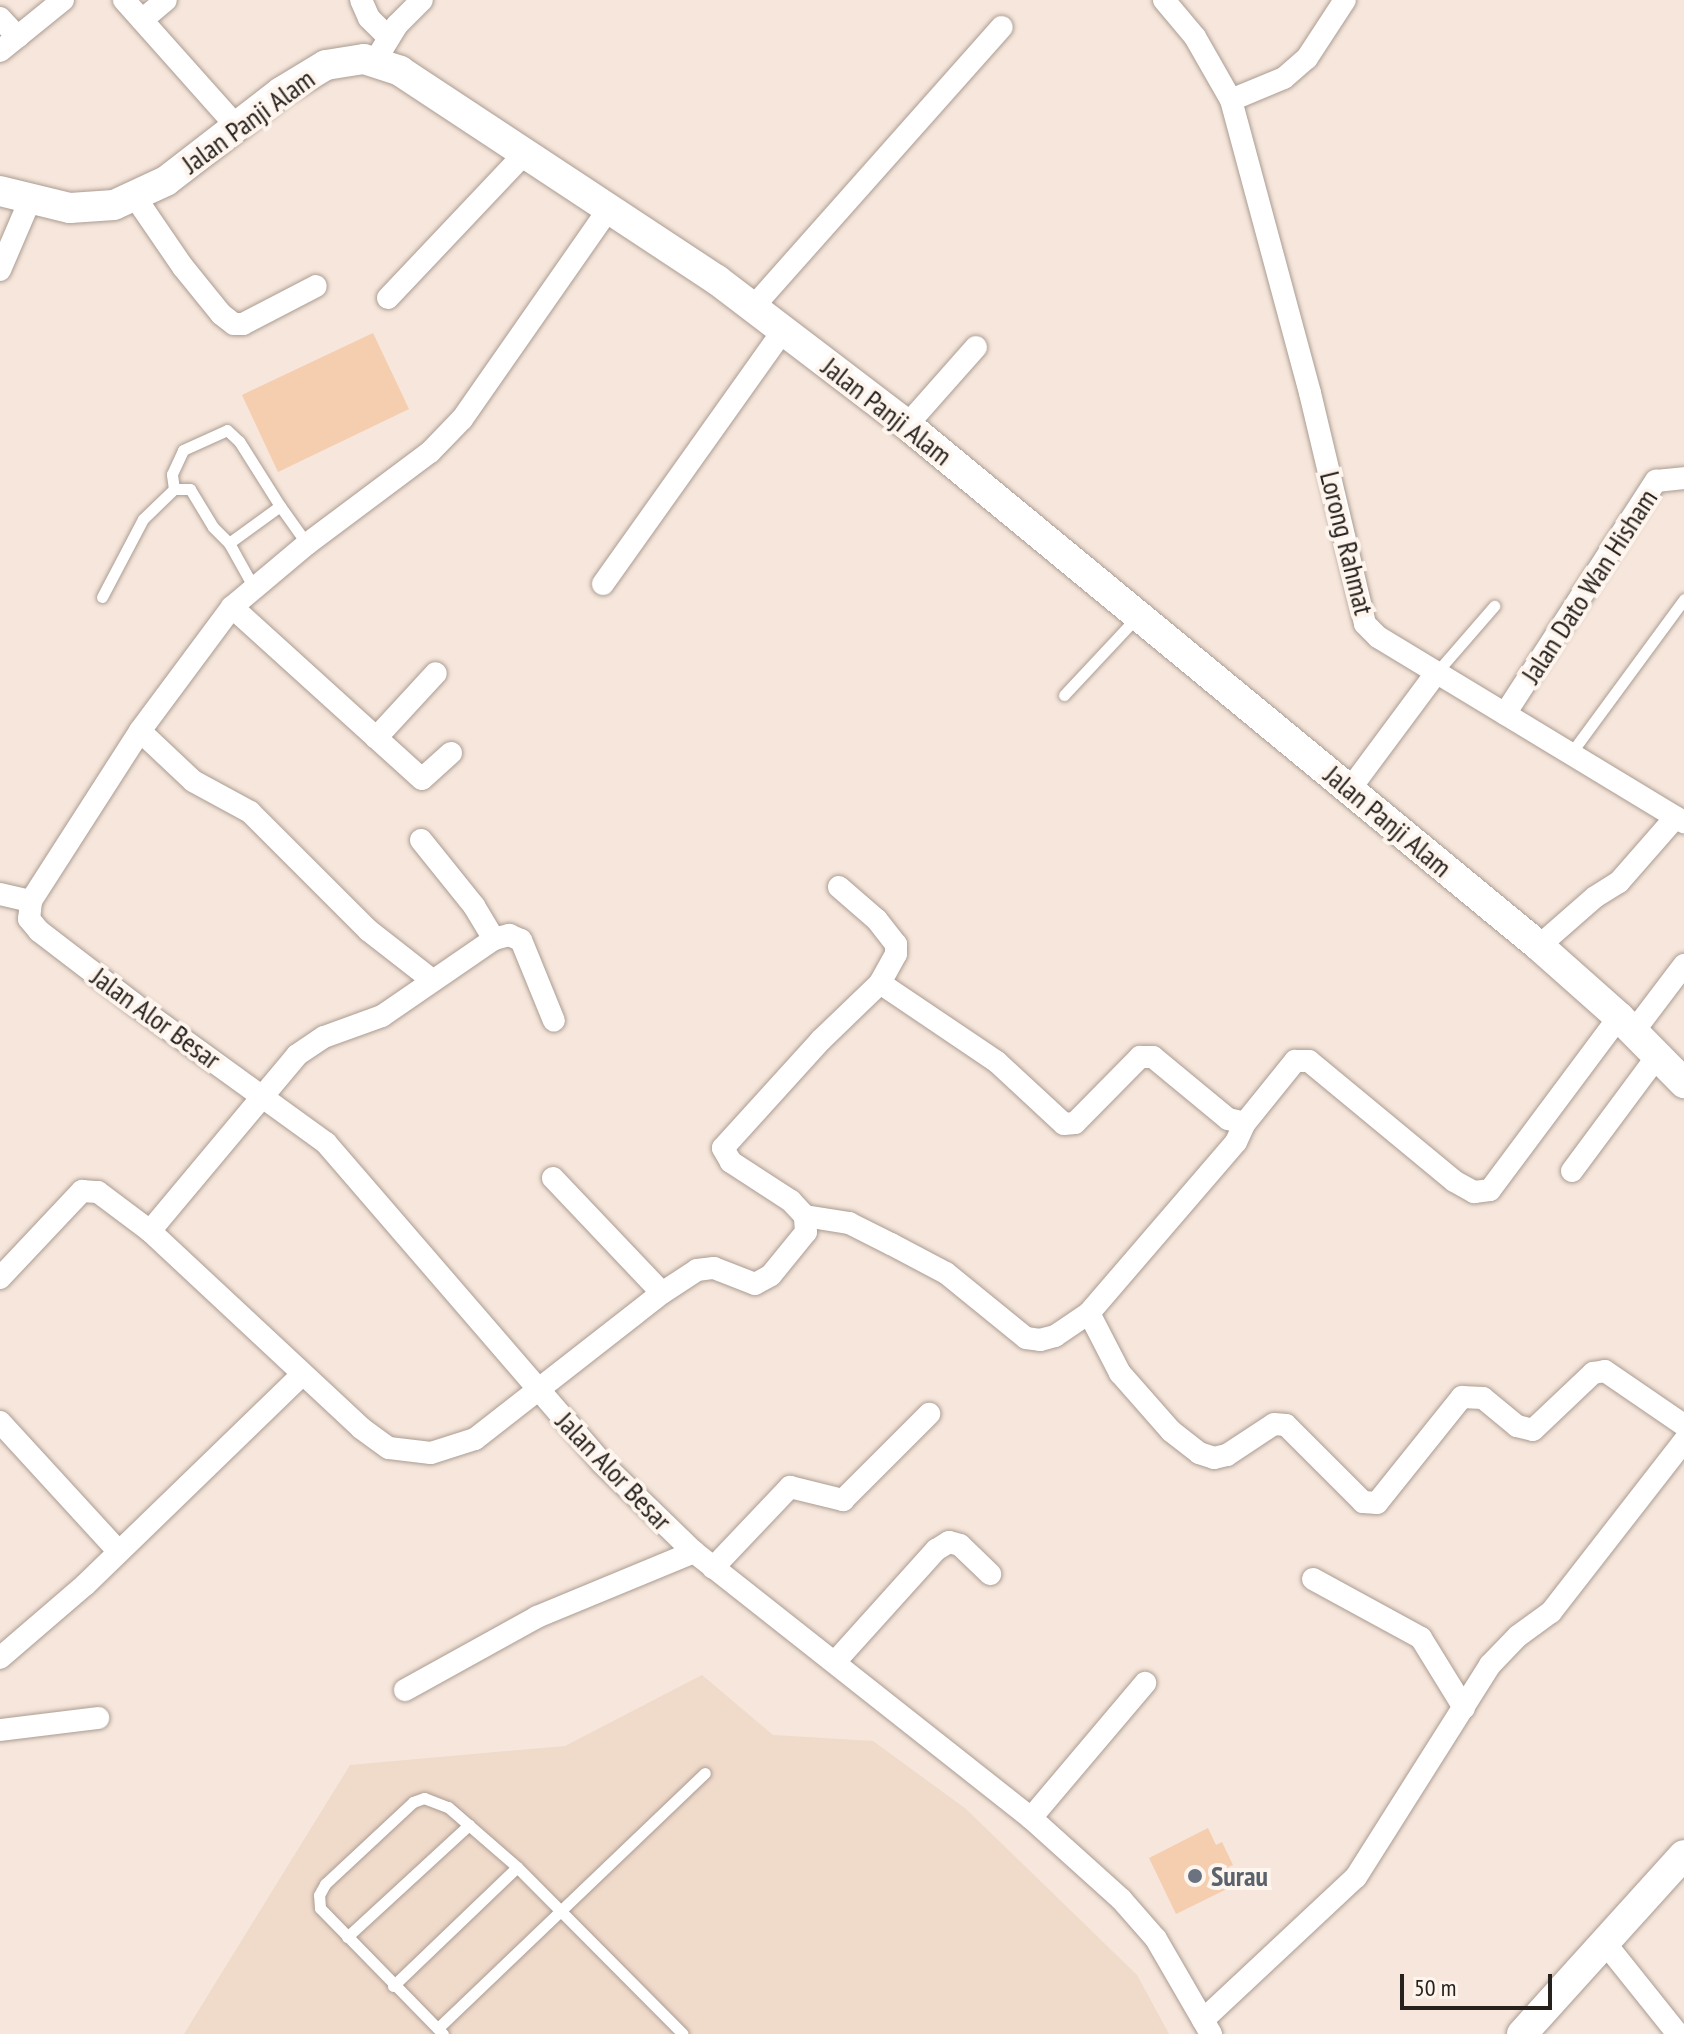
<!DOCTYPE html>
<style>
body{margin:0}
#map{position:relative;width:1684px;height:2034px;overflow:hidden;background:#f6e6db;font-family:"PT Sans Narrow",sans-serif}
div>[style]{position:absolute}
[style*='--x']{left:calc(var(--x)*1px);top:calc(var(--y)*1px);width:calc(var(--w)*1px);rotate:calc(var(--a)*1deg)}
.built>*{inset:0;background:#f0daca}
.building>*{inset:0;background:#f5cdaf}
.roads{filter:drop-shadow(0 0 2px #ab9c92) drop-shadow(0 0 2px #ab9c92)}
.lane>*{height:11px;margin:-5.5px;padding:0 5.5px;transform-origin:5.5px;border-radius:5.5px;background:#fff}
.street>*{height:22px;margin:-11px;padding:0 11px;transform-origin:11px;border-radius:11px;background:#fff}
.secondary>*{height:30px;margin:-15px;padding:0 15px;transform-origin:15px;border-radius:15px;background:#fff}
.dots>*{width:22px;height:22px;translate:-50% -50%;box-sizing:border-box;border:4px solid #fef5ee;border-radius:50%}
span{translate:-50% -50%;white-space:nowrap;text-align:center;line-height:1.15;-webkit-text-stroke:8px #fef5ee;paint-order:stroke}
.street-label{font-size:28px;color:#26211d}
.worship-label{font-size:28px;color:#5b616d;font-weight:700}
.left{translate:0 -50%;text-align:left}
.scale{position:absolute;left:1400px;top:1974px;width:152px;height:36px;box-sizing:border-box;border:4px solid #26211d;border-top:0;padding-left:10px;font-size:24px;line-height:28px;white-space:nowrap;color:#26211d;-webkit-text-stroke:6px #fef5ee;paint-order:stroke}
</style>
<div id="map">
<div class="built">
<div style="clip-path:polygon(702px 1675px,773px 1735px,873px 1741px,966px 1809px,1137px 1975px,1169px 2034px,184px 2034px,350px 1765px,565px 1746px)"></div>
</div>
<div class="building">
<div style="clip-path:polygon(373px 333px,409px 409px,278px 472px,242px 395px)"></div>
<div style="clip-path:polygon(1208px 1828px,1216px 1845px,1222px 1842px,1233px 1865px,1228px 1867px,1237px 1884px,1176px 1914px,1149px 1858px)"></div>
</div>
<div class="roads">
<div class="lane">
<div style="--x:174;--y:489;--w:15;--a:-98"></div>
<div style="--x:172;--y:474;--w:26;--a:-65"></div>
<div style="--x:183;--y:450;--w:48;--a:-24.4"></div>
<div style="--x:227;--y:430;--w:16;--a:43"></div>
<div style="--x:239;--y:441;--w:77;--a:57.8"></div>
<div style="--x:229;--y:543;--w:51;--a:60.9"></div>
<div style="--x:102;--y:597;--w:88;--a:-62.3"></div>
<div style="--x:143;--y:519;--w:43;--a:-44.1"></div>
<div style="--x:174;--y:489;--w:16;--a:0"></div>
<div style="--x:190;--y:489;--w:44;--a:58.8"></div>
<div style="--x:213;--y:527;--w:23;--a:45"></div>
<div style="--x:229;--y:543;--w:63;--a:-36"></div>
<div style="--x:280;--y:506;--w:47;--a:54.6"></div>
<div style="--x:1436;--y:673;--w:89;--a:-49.1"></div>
<div style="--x:1064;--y:695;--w:105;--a:-46.9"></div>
<div style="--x:1571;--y:753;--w:191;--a:-53.7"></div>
<div style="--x:347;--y:1937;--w:166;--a:-42.6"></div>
<div style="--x:393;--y:1986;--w:172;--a:-43.8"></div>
<div style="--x:438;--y:2028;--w:369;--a:-43.7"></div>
<div style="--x:443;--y:2034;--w:176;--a:-134.3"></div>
<div style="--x:320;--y:1908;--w:13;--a:-94"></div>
<div style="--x:319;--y:1895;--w:13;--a:-61"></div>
<div style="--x:325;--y:1884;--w:120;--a:-43"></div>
<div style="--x:413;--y:1802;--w:12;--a:-20"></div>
<div style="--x:424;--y:1798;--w:26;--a:21"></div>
<div style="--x:448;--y:1807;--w:91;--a:41"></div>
<div style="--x:517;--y:1867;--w:235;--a:45.2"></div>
</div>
<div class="street">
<div style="--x:124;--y:0;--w:170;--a:48.3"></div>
<div style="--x:361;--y:0;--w:20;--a:66"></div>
<div style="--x:369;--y:18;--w:27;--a:45"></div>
<div style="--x:1164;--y:0;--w:48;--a:50"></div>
<div style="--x:1195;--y:37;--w:73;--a:60.3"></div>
<div style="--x:1231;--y:100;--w:303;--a:74.9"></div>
<div style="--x:1310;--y:393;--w:237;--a:76.6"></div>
<div style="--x:1365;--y:624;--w:18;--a:45"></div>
<div style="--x:1378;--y:637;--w:358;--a:31.2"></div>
<div style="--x:0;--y:18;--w:26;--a:47"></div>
<div style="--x:142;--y:20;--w:31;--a:-40"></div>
<div style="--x:0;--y:51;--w:81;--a:-39"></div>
<div style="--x:375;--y:61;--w:42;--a:-58.6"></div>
<div style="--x:397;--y:25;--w:35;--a:-45"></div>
<div style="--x:1231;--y:100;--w:57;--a:-22.5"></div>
<div style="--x:1284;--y:78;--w:30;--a:-41"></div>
<div style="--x:1307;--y:58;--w:69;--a:-56.8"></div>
<div style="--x:135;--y:197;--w:85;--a:55.6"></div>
<div style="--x:183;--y:267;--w:60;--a:51"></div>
<div style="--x:221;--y:314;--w:16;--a:38"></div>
<div style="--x:234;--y:324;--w:9;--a:0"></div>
<div style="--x:243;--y:324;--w:82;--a:-27.5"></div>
<div style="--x:610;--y:207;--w:259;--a:124.9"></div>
<div style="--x:462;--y:419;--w:46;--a:134.1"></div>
<div style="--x:430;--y:452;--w:154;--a:143.2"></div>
<div style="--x:307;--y:544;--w:98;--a:140"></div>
<div style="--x:232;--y:607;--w:154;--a:126.6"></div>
<div style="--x:140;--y:731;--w:202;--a:122.7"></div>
<div style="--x:31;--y:901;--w:18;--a:96"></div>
<div style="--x:29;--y:919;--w:16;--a:50"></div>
<div style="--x:39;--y:931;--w:120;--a:37.5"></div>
<div style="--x:134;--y:1004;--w:237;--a:35.9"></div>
<div style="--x:326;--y:1143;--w:423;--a:49.2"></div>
<div style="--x:602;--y:1463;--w:128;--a:44.1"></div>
<div style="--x:694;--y:1552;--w:429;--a:38.3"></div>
<div style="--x:1031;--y:1818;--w:121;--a:42"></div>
<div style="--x:1121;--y:1899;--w:53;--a:48.8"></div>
<div style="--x:1156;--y:1939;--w:110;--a:59.9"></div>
<div style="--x:0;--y:270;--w:76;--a:-66.8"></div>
<div style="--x:388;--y:298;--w:201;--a:-46.6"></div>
<div style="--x:754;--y:306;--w:373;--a:-48.4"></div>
<div style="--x:907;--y:425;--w:104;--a:-48.5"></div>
<div style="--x:603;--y:584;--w:313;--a:-54.6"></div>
<div style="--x:232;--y:607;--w:256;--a:42.2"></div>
<div style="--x:422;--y:779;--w:39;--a:-42"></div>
<div style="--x:1505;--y:714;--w:278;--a:-57.1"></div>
<div style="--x:1656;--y:481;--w:28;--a:-6"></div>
<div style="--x:140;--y:731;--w:73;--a:43.3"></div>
<div style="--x:193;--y:781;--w:65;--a:28.5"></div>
<div style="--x:250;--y:812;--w:167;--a:45"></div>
<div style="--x:368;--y:930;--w:81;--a:38"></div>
<div style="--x:376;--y:738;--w:88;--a:-47.3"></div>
<div style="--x:1350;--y:789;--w:144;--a:-53.4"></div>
<div style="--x:421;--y:840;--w:85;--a:51.2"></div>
<div style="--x:474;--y:906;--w:39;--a:59"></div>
<div style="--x:839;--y:887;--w:50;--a:41"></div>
<div style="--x:877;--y:920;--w:31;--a:52"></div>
<div style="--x:896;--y:944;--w:10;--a:90"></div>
<div style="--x:896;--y:954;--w:33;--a:119"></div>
<div style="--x:0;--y:894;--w:32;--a:13"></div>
<div style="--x:1539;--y:946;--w:74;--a:-41.2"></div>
<div style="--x:1595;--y:897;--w:28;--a:-32"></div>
<div style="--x:1619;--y:882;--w:86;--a:-48.8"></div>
<div style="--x:1634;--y:1031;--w:83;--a:-52.9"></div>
<div style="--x:1572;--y:1171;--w:144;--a:-53.4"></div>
<div style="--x:553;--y:1178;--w:158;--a:46.5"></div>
<div style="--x:805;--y:1216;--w:45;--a:9"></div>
<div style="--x:849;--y:1223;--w:47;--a:26.6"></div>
<div style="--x:891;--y:1244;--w:62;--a:27.8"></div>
<div style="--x:946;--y:1273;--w:103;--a:39.1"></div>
<div style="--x:1026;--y:1338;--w:14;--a:8"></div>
<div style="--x:1040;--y:1340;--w:16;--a:-15"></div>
<div style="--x:1055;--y:1336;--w:41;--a:-34.1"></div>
<div style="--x:1089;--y:1313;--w:225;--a:-49.3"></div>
<div style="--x:1236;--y:1142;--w:21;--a:-65"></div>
<div style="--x:150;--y:1231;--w:229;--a:-50.1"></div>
<div style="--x:297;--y:1055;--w:32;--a:-34"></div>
<div style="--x:324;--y:1037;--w:62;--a:-19.9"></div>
<div style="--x:382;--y:1016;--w:136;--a:-34.5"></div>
<div style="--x:494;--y:939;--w:16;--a:-15"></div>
<div style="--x:509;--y:935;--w:13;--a:23"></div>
<div style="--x:521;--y:940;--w:87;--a:67.8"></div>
<div style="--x:0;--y:1278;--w:120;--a:-46.7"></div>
<div style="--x:82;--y:1191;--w:16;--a:4"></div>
<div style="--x:98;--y:1192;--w:65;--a:36.9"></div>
<div style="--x:150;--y:1231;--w:289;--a:43"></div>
<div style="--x:361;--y:1428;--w:34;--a:36"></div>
<div style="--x:389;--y:1448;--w:42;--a:6.8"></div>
<div style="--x:431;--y:1453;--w:46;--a:-17.7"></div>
<div style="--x:475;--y:1439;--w:237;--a:-38"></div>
<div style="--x:662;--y:1293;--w:42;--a:-33.3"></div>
<div style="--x:697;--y:1270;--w:17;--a:-7"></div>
<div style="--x:714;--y:1268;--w:44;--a:21.3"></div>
<div style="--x:755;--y:1284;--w:18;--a:-29"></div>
<div style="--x:771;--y:1275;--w:55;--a:-50.9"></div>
<div style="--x:806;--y:1232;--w:16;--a:-94"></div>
<div style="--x:805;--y:1216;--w:21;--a:-133"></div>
<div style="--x:791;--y:1201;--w:72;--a:-147"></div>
<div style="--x:731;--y:1162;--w:16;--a:-120"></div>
<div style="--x:723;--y:1148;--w:146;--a:-47.8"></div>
<div style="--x:821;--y:1040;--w:82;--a:-44"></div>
<div style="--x:880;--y:983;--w:141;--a:34"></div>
<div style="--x:997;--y:1062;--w:91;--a:42.8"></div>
<div style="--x:1064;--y:1124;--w:11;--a:-5"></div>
<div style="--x:1075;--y:1123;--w:93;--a:-45.4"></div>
<div style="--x:1140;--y:1057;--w:13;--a:0"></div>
<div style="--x:1153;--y:1057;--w:97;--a:39.6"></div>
<div style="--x:1228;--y:1119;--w:17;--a:13"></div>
<div style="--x:1245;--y:1123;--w:80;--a:-51.1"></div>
<div style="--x:1295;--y:1061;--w:14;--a:0"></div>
<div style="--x:1309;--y:1061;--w:188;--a:39.6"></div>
<div style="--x:1454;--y:1181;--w:23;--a:29"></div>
<div style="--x:1474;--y:1192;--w:16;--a:-7"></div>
<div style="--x:1490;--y:1190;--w:216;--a:-53.3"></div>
<div style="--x:1089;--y:1313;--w:68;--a:62.7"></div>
<div style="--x:1120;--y:1373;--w:77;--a:48.7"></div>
<div style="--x:1171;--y:1431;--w:36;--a:38"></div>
<div style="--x:1199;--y:1453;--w:16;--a:18"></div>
<div style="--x:1214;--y:1458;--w:13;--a:-13"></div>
<div style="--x:1227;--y:1455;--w:56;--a:-33.4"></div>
<div style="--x:1274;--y:1424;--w:12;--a:5"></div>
<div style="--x:1286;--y:1425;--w:109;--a:45"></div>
<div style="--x:1363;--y:1502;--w:14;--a:4"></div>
<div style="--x:1377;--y:1503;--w:136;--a:-51.3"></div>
<div style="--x:1462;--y:1397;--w:21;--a:3"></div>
<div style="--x:1483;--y:1398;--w:44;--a:39.5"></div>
<div style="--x:1517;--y:1426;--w:16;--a:14"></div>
<div style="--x:1533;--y:1430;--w:83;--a:-43.5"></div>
<div style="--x:1593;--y:1373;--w:12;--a:-9"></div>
<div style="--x:1605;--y:1371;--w:96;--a:34.4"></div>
<div style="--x:0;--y:1422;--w:176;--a:47.5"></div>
<div style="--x:713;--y:1568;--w:112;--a:-46.5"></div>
<div style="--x:790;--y:1487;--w:55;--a:13.8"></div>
<div style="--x:843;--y:1500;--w:122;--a:-45"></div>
<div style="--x:1313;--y:1579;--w:123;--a:28.6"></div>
<div style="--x:1421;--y:1638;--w:82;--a:58.4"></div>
<div style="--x:0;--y:1658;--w:112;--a:-40.7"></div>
<div style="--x:85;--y:1585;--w:303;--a:-44.1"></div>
<div style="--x:835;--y:1662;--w:151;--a:-48"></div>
<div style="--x:936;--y:1550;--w:15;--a:-32"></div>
<div style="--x:949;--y:1542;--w:11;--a:15"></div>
<div style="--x:960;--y:1545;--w:42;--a:44"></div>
<div style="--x:405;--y:1690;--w:151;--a:-28.9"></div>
<div style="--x:537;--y:1617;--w:170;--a:-22.5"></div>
<div style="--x:0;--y:1730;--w:99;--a:-7"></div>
<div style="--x:1031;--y:1818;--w:177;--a:-49.8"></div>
<div style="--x:1605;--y:1943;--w:117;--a:51.3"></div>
<div style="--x:1203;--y:2020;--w:209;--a:-43.1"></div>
<div style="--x:1356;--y:1877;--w:251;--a:-57.7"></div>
<div style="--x:1490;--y:1665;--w:40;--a:-46"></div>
<div style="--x:1518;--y:1636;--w:41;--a:-36"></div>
<div style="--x:1551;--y:1612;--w:217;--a:-52.1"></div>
</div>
<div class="secondary">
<div style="--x:0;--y:191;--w:72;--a:13.7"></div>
<div style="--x:70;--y:208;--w:44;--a:-3.9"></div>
<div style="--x:114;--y:205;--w:57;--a:-24.8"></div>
<div style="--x:166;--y:181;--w:145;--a:-37.7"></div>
<div style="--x:281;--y:92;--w:52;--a:-31"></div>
<div style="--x:326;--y:65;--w:38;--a:-9"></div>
<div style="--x:364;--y:59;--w:38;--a:18"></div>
<div style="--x:400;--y:71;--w:380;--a:33.4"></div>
<div style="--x:717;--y:280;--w:239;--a:37.3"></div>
<div style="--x:907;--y:425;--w:819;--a:39.5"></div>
<div style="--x:1539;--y:946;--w:107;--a:41.6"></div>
<div style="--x:1619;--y:1017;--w:93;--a:45.4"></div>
<div style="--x:1522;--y:2034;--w:241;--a:-47.9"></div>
</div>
</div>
<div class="dots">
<div style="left:1195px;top:1876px;background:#6b7280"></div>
</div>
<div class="street-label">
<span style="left:248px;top:121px;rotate:-36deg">Jalan Panji Alam</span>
<span style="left:887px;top:411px;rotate:38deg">Jalan Panji Alam</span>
<span style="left:1347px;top:543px;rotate:76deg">Lorong Rahmat</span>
<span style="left:1589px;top:586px;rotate:-57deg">Jalan Dato Wan Hisham</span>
<span style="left:1388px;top:821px;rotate:40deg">Jalan Panji Alam</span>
<span style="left:156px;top:1018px;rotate:36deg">Jalan Alor Besar</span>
<span style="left:614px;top:1471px;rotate:46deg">Jalan Alor Besar</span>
</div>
<div class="worship-label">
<span class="left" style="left:1211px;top:1876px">Surau</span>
</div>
<div class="scale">50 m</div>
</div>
